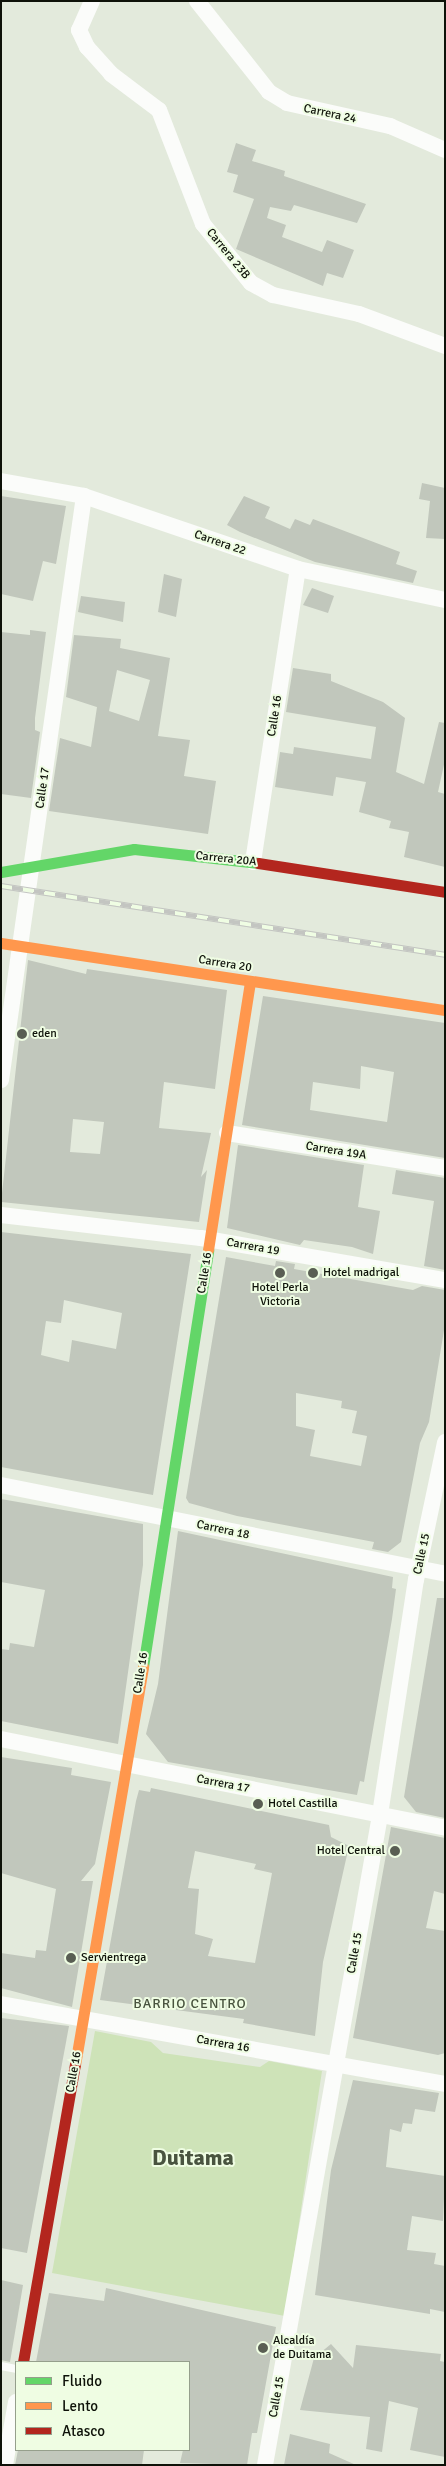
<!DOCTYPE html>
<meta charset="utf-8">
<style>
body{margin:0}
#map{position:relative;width:446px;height:2466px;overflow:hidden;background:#e3eadc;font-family:Signika,sans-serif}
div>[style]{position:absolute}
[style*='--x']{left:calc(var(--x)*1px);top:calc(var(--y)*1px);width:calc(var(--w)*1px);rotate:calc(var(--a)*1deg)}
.green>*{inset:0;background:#cee3b8}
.building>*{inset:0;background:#c1c7bc}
.lane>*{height:8px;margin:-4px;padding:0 4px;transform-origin:4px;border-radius:4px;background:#fbfcfa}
.street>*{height:16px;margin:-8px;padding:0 8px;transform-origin:8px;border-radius:8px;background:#fbfcfa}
.fast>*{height:11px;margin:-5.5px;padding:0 5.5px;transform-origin:5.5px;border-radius:5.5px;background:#63d668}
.slow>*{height:11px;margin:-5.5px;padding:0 5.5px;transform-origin:5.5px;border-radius:5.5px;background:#ff974d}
.jam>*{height:11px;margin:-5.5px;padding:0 5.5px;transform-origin:5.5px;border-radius:5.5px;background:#b3261e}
.rail>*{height:5.5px;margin-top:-2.75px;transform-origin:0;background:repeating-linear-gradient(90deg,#effde3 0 11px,#c3c5c1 0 22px);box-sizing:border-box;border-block:1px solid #c3c5c1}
.dots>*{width:14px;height:14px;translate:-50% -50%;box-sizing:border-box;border:2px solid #effde3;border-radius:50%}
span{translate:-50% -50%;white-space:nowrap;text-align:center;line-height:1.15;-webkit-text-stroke:4px #effde3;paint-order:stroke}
.street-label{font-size:12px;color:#0e1209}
.poi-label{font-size:12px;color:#0e1209}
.left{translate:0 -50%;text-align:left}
.right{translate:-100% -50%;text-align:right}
.neighbourhood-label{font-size:14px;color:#49543f;letter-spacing:1px}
.town-label{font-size:22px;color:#49543f;font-weight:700}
.frame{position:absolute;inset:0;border:2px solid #0e1209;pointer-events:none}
.legend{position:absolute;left:15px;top:2361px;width:175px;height:90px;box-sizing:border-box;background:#effde3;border:1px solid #959f8c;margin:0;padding:6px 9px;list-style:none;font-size:15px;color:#0e1209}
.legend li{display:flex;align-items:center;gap:10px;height:25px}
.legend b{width:25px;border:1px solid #959f8c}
</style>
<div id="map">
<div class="green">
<div style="clip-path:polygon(95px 2031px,151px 2042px,163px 2053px,260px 2067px,269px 2061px,322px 2071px,285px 2316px,52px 2273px)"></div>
</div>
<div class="building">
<div style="clip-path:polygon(236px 143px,256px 150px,252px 161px,285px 171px,284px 176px,366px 204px,357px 223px,294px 205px,291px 211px,270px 207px,267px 218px,286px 225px,282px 237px,322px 252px,327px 240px,354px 250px,343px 278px,327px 273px,323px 286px,236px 249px,254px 199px,233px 192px,238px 175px,227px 172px)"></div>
<div style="clip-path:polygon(422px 483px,445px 488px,445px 539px,426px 538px,430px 501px,419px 499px)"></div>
<div style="clip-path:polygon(1px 496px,66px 506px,56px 564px,43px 561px,33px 601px,1px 594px)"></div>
<div style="clip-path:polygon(244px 496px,270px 507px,265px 518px,290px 529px,295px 519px,310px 525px,313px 519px,400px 552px,396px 564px,417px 571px,413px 583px,315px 562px,240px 532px,227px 525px)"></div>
<div style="clip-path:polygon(164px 574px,182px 579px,176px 617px,158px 612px)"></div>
<div style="clip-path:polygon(312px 588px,334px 596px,328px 613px,303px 605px)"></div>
<div style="clip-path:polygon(81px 596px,125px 602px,123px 622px,78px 612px)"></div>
<div style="clip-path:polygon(30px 630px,46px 632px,35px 718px,35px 730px,40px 732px,31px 798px,1px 794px,1px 632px,30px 635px)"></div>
<div style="clip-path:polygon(74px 635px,121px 639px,120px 648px,170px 658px,158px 736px,190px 740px,184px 776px,216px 781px,208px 834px,49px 811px,60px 738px,91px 747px,97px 707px,139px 721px,150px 680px,117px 670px,109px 711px,66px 697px)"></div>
<div style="clip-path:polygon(293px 668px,331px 674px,331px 681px,383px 702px,405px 718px,396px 772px,424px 784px,439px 722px,445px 723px,445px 760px,438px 792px,445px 794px,445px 867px,404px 857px,409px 832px,389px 828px,391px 821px,359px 812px,366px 782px,336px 777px,333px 796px,275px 787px,280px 752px,293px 754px,294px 747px,371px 759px,374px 740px,376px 727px,286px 712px)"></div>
<div style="clip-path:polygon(evenodd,28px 960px,86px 974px,87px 969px,227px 990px,215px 1089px,164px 1082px,159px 1128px,211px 1133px,201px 1177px,207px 1170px,199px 1222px,1px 1202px,28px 960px,73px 1119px,104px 1122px,100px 1154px,70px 1152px,73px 1119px)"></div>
<div style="clip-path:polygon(evenodd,263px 996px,445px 1023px,445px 1158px,242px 1125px,263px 996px,361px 1066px,394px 1072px,387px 1122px,310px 1110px,313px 1082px,360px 1089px,361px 1066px)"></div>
<div style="clip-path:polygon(238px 1145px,364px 1165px,358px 1207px,380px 1211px,373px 1254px,352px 1247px,304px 1240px,300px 1245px,227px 1228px)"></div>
<div style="clip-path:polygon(396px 1170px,445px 1178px,445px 1270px,424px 1266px,434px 1201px,392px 1194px)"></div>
<div style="clip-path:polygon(evenodd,1px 1232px,191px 1254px,153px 1495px,1px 1467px,1px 1232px,64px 1300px,122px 1313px,116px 1349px,72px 1340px,69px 1362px,41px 1355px,46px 1321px,61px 1323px,64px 1300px)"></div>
<div style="clip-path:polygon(evenodd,226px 1257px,275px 1266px,276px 1261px,295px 1264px,294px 1269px,413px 1290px,422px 1286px,445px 1290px,445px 1324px,429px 1422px,420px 1443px,401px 1542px,388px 1552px,372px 1549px,374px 1542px,237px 1516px,189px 1503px,186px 1498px,226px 1257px,296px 1393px,342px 1401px,341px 1408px,357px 1411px,352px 1433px,367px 1436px,361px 1466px,310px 1456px,315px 1430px,296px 1426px,296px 1393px)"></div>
<div style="clip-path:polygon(1px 1499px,143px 1524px,143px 1565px,118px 1744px,1px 1721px,1px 1649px,9px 1650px,10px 1643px,34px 1647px,45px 1590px,1px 1582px)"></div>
<div style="clip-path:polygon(178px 1531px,393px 1577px,392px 1588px,396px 1589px,392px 1619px,364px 1782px,360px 1781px,357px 1795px,168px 1762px,146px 1734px,158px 1684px)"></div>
<div style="clip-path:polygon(437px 1598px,445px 1598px,445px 1818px,416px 1812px,404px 1797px)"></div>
<div style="clip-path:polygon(1px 1757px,72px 1768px,71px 1775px,111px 1782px,95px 1864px,81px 1881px,93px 1881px,72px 2007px,1px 1988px,1px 1953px,35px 1958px,36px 1950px,46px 1951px,56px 1889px,1px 1873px)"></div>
<div style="clip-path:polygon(evenodd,151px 1788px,329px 1825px,331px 1837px,349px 1846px,323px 1962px,315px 2036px,243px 2023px,244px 2019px,100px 2000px,136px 1801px,139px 1790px,150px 1792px,151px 1788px,195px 1851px,256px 1864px,254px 1869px,272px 1873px,255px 1963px,208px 1956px,213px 1939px,195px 1934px,199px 1889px,188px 1888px,195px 1851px)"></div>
<div style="clip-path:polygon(391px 1827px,445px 1838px,445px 1894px,434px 1891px,426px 1928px,445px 1931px,445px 2053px,438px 2055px,353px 2038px)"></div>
<div style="clip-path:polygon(1px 2018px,69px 2026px,27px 2253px,1px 2248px)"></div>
<div style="clip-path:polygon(353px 2080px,439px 2093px,435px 2112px,415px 2109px,412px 2124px,403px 2123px,401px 2132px,390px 2129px,386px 2167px,445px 2176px,443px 2221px,412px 2216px,407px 2250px,436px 2253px,434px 2264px,445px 2266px,445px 2312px,430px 2309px,430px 2314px,315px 2295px,331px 2170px)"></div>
<div style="clip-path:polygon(1px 2280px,23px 2285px,10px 2362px,1px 2360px)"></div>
<div style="clip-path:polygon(106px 2288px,276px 2327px,257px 2433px,252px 2433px,247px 2465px,180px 2463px,183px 2450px,189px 2450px,189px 2362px,36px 2362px,49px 2293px,104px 2301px)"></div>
<div style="clip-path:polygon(331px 2344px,353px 2368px,356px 2345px,441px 2354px,440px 2361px,445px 2362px,445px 2457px,410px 2450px,418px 2408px,389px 2401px,382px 2452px,366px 2449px,370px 2417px,300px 2410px,314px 2358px)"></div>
<div style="clip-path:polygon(290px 2434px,330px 2444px,329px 2453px,356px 2465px,284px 2465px)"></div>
<div style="clip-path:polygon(18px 2450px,144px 2450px,142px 2465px,15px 2465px)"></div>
</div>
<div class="lane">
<div style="--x:1;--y:2366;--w:15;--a:11"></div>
</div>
<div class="street">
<div style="--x:92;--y:1;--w:32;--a:114"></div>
<div style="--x:79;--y:30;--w:19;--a:65"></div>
<div style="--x:87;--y:47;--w:36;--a:48"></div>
<div style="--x:111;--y:74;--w:60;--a:36.9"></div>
<div style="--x:159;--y:110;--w:122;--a:68.9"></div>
<div style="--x:203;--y:224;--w:76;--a:50.9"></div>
<div style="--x:251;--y:283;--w:25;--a:29"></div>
<div style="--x:273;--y:295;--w:88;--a:12.5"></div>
<div style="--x:359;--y:314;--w:92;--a:20.4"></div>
<div style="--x:197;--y:1;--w:116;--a:51.6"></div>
<div style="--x:269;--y:92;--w:21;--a:31"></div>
<div style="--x:287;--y:103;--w:106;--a:12.6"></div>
<div style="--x:390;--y:126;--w:60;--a:23.6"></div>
<div style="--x:1;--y:481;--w:84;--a:10.2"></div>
<div style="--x:84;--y:496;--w:226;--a:18.8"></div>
<div style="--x:298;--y:569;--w:150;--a:11.9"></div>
<div style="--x:253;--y:862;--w:296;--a:-81.3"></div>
<div style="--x:1;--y:1080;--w:590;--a:-81.91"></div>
<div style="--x:227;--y:1133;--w:221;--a:9.1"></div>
<div style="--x:1;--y:1215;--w:201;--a:6.6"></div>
<div style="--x:201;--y:1238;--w:248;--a:9.8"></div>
<div style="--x:1;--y:1485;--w:453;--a:11.3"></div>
<div style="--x:1;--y:1739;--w:453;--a:11.3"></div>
<div style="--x:1;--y:2004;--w:451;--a:10.2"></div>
<div style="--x:5;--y:2465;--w:64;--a:-80.1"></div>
<div style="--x:265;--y:2465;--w:654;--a:-79.96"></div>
<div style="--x:379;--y:1821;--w:244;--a:-81.3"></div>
<div style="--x:416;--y:1580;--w:141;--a:-78.1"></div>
</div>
<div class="fast">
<div style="--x:1;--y:872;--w:135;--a:-9.8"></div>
<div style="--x:134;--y:849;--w:125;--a:6.4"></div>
<div style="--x:143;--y:1667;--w:422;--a:-81.1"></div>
</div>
<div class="slow">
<div style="--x:1;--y:943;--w:449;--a:8.6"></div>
<div style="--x:208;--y:1250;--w:272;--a:-81.1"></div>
<div style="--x:75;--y:2065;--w:404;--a:-80.3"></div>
</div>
<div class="jam">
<div style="--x:258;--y:863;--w:189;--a:8.8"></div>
<div style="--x:23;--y:2362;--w:302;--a:-80.1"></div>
</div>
<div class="rail">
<div style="--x:1;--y:886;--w:449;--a:8.8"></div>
</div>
<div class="dots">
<div style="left:22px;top:1034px;background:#595e53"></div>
<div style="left:280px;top:1273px;background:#595e53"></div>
<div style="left:313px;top:1273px;background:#595e53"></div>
<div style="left:258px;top:1804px;background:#595e53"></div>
<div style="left:395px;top:1851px;background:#595e53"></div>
<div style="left:71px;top:1958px;background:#595e53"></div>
<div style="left:263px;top:2348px;background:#595e53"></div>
</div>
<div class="street-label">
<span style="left:330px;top:114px;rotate:12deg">Carrera 24</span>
<span style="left:228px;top:254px;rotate:51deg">Carrera 23B</span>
<span style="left:220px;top:543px;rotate:19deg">Carrera 22</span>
<span style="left:275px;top:716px;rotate:-81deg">Calle 16</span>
<span style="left:43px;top:788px;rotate:-82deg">Calle 17</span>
<span style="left:226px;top:859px;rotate:6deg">Carrera 20A</span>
<span style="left:225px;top:964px;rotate:9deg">Carrera 20</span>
<span style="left:336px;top:1151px;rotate:9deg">Carrera 19A</span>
<span style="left:253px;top:1247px;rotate:10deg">Carrera 19</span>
<span style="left:205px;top:1273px;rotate:-81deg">Calle 16</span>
<span style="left:223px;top:1530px;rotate:12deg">Carrera 18</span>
<span style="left:422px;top:1554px;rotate:-78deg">Calle 15</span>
<span style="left:141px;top:1673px;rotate:-81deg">Calle 16</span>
<span style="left:223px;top:1784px;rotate:11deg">Carrera 17</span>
<span style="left:355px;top:1953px;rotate:-80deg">Calle 15</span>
<span style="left:223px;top:2044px;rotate:10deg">Carrera 16</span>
<span style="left:74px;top:2072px;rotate:-80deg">Calle 16</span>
<span style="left:277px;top:2397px;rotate:-80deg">Calle 15</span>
</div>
<div class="poi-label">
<span class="left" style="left:32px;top:1034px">eden</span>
<span class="left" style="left:323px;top:1273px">Hotel madrigal</span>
<span style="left:280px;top:1295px">Hotel Perla<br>Victoria</span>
<span class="left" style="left:268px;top:1804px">Hotel Castilla</span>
<span class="right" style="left:385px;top:1851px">Hotel Central</span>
<span class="left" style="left:81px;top:1958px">Servientrega</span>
<span class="left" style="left:273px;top:2348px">Alcaldía<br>de Duitama</span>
</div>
<div class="neighbourhood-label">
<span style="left:190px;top:2004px">BARRIO CENTRO</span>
</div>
<div class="town-label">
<span style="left:193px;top:2158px">Duitama</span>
</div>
<div class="frame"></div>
<ul class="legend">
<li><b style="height:6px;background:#63d668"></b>Fluido</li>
<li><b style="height:6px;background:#ff974d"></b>Lento</li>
<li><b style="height:6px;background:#b3261e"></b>Atasco</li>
</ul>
</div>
